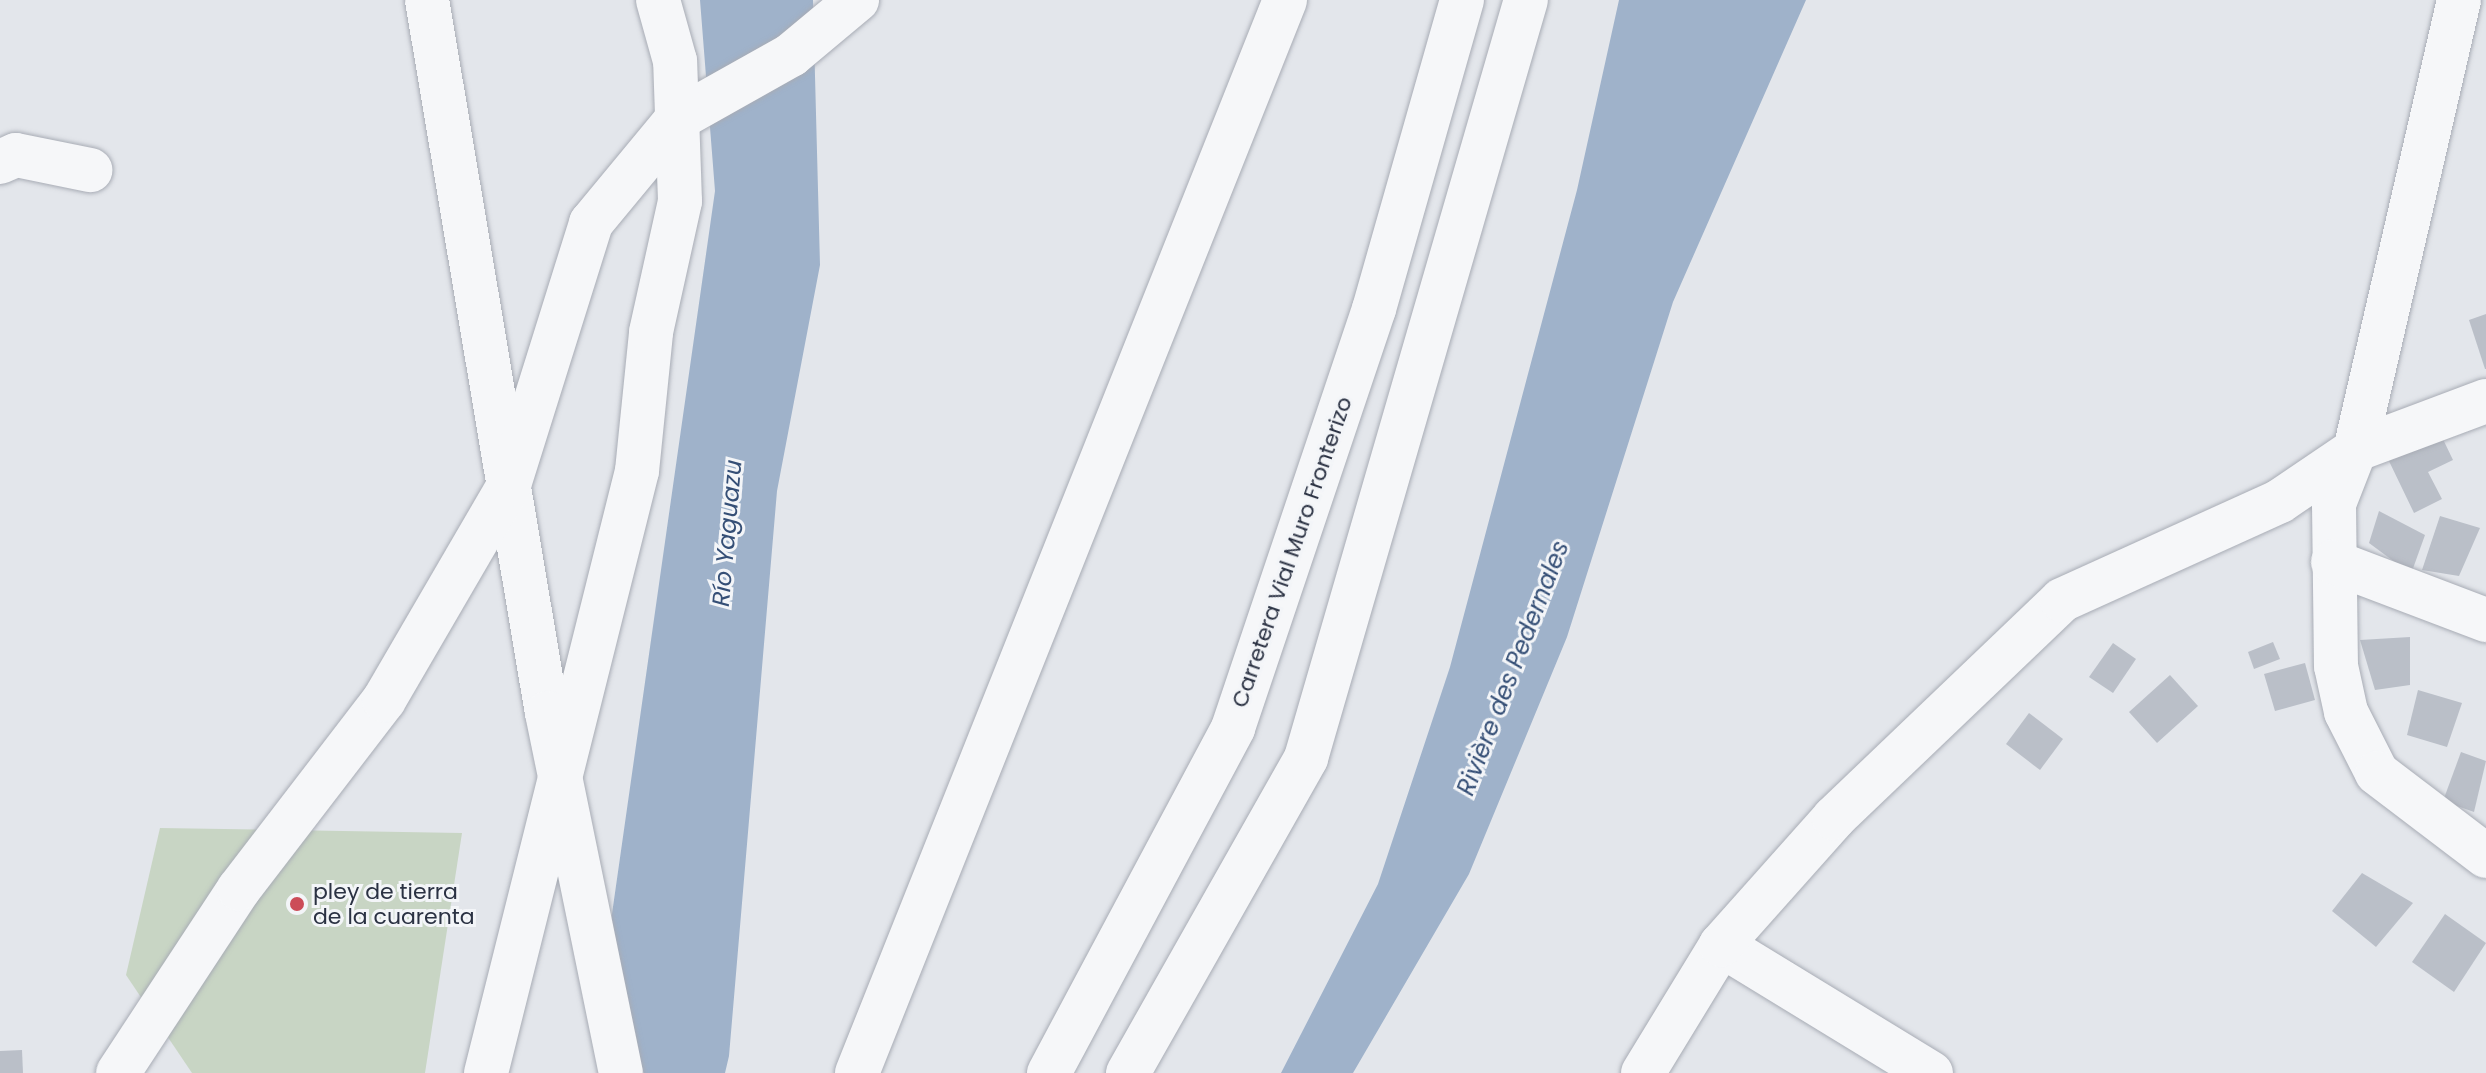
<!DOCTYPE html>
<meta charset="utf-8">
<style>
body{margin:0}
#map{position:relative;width:2486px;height:1073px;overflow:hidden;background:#e3e6eb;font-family:Poppins,sans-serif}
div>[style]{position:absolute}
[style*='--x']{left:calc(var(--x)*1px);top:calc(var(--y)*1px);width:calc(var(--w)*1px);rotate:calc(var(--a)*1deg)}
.green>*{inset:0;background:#c8d5c4}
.water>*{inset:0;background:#9fb2ca}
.building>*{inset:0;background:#babfc8}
.roads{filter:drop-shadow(0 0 2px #a8acb5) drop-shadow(0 0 2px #a8acb5)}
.minor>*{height:44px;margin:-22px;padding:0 22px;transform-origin:22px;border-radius:22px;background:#f6f7f9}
.tertiary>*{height:44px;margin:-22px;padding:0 22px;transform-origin:22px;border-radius:22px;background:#f6f7f9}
.dots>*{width:22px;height:22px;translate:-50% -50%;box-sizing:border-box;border:4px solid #f3f5f8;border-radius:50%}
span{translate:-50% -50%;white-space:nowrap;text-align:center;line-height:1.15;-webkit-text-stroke:6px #f3f5f8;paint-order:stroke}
.street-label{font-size:22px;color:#2b3243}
.poi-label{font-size:22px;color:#2b3243}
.left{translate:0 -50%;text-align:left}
.water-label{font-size:24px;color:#354f76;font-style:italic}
</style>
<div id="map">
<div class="green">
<div style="clip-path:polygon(160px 828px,462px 833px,425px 1073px,192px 1073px,126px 975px)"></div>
</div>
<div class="water">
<div style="clip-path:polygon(700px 0,813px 0,820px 265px,777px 491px,729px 1056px,725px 1073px,622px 1073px,606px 956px,715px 191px)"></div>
<div style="clip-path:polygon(1619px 0,1806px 0,1673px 302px,1567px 637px,1469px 874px,1353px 1073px,1281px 1073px,1378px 884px,1450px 667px,1577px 190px)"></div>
</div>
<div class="building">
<div style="clip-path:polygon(2486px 314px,2486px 369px,2485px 369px,2469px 320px)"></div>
<div style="clip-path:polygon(2440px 433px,2453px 460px,2428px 472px,2442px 499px,2414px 513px,2388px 459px)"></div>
<div style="clip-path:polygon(2379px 511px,2425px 535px,2411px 574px,2369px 543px)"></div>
<div style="clip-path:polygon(2440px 516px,2480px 528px,2459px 576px,2422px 570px)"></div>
<div style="clip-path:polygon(2410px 637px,2410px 685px,2375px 690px,2360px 640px)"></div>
<div style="clip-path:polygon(2273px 642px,2280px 659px,2254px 669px,2248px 652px)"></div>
<div style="clip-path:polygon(2113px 643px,2136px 659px,2113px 693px,2089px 677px)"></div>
<div style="clip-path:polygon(2305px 663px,2315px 700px,2275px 711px,2264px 674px)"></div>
<div style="clip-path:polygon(2170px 675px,2198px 706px,2157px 743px,2129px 712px)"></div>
<div style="clip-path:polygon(2418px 690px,2462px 703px,2447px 747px,2407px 735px)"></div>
<div style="clip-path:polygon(2029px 713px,2063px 739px,2040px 770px,2006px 744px)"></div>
<div style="clip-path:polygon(2461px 752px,2486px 761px,2474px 812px,2443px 801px)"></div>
<div style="clip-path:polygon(2362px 873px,2413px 903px,2376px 947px,2332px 911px)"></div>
<div style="clip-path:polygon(2445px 914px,2486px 943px,2454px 992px,2412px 962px)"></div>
<div style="clip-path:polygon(22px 1050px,23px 1073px,0 1073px,0 1051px)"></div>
</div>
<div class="roads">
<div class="minor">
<div style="--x:427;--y:0;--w:723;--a:80.45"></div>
<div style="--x:547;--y:713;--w:368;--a:78.4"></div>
<div style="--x:2459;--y:0;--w:462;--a:103"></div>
<div style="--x:2355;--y:450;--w:58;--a:111.3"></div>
<div style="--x:2334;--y:504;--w:162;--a:89.3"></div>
<div style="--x:2336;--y:666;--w:47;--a:77.7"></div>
<div style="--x:2346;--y:712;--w:68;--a:63.1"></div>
<div style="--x:2377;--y:773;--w:137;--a:37.3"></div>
<div style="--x:0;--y:162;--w:17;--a:-24"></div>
<div style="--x:16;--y:155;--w:76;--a:11.5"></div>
<div style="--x:2333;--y:562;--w:164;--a:20.8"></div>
<div style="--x:1721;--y:945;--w:246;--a:31.4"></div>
<div style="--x:118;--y:1073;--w:220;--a:-56.7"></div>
<div style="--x:239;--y:889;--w:238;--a:-52.5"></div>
<div style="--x:384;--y:700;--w:249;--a:-59.8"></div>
<div style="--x:509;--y:485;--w:275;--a:-72.6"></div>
<div style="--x:591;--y:223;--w:135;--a:-50.4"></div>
<div style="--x:677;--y:119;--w:131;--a:-29.3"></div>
<div style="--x:791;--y:55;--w:86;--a:-39.8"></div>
<div style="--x:486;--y:1073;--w:621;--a:-75.92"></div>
<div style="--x:637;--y:471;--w:140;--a:-84.2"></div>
<div style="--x:651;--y:332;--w:134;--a:-77.5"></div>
<div style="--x:680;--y:201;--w:140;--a:-92"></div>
<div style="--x:675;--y:61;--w:63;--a:-105.6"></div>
<div style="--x:857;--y:1073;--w:1155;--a:-68.25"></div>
<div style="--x:1643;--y:1073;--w:150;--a:-58.6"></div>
<div style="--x:1721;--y:945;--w:170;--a:-48.3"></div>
<div style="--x:1834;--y:818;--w:315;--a:-43.7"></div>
<div style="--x:2062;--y:600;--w:239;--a:-24.4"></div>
<div style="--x:2280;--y:501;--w:91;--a:-34.2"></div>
<div style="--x:2355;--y:450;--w:140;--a:-20.5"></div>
</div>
<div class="tertiary">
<div style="--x:1049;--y:1073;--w:391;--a:-61.9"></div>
<div style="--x:1233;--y:728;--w:442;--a:-71.4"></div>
<div style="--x:1374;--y:309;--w:321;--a:-74.1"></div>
<div style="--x:1128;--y:1073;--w:362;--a:-60.5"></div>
<div style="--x:1306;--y:758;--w:789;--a:-73.82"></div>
</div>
</div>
<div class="dots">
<div style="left:297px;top:904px;background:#cc4c58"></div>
</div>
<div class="street-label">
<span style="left:1292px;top:552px;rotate:-71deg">Carretera Vial Muro Fronterizo</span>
</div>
<div class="poi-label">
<span class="left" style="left:313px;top:904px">pley de tierra<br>de la cuarenta</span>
</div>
<div class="water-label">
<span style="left:727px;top:533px;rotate:-85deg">Río Yaguazu</span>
<span style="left:1513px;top:668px;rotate:-69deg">Rivière des Pedernales</span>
</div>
</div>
